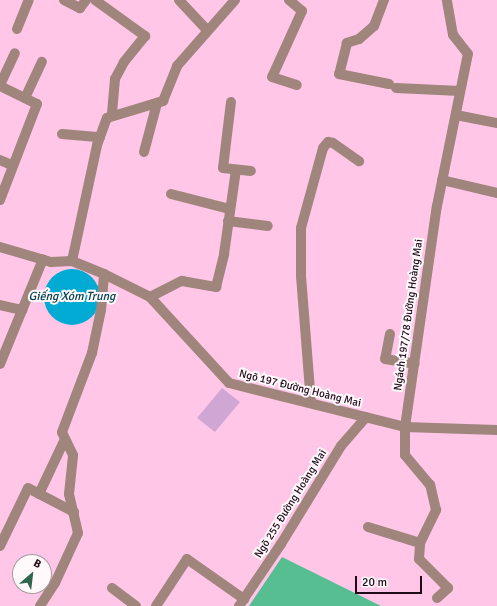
<!DOCTYPE html>
<meta charset="utf-8">
<style>
body{margin:0}
#map{position:relative;width:497px;height:606px;overflow:hidden;background:#ffc6e8;font-family:Signika,sans-serif}
div>[style]{position:absolute}
[style*='--x']{left:calc(var(--x)*1px);top:calc(var(--y)*1px);width:calc(var(--w)*1px);rotate:calc(var(--a)*1deg)}
.green>*{inset:0;background:#57be91}
.water>*{inset:0;background:#02abd3}
.round{border-radius:50%}
.building>*{inset:0;background:#cfa6d4}
.lane>*{height:10px;margin:-5px;padding:0 5px;transform-origin:5px;border-radius:5px;background:#9f857b}
span{translate:-50% -50%;white-space:nowrap;text-align:center;line-height:1.15;-webkit-text-stroke:4px #fff9fc;paint-order:stroke}
.street-label{font-size:11px;color:#1f0b18}
.water-label{font-size:12px;color:#024050;font-style:italic}
.north{position:absolute;left:12px;top:554px;width:40px;height:40px;box-sizing:border-box;background:#fff9fc;border:1px solid #a59aa1;border-radius:50%;rotate:28deg;font-size:11px;font-weight:700;line-height:16px;text-align:center;color:#1f0b18}
.north::after{content:'';display:block;margin:auto;width:14px;height:18px;background:#2f664d;clip-path:polygon(50% 0,100% 100%,50% 72%,0 100%)}
.scale{position:absolute;left:355px;top:576px;width:67px;height:18px;box-sizing:border-box;border:2px solid #1f0b18;border-top:0;padding-left:5px;font-size:12px;line-height:14px;white-space:nowrap;color:#1f0b18;-webkit-text-stroke:3px #fff9fc;paint-order:stroke}
</style>
<div id="map">
<div class="green">
<div style="clip-path:polygon(282px 557px,381px 606px,249px 606px)"></div>
</div>
<div class="water">
<div class="round" style="left:44px;top:269px;width:56px;height:56px"></div>
</div>
<div class="building">
<div style="clip-path:polygon(222px 388px,240px 402px,215px 432px,197px 418px)"></div>
</div>
<div class="lane">
<div style="--x:64;--y:0;--w:18;--a:27"></div>
<div style="--x:80;--y:8;--w:10;--a:-53"></div>
<div style="--x:95;--y:0;--w:62;--a:35.8"></div>
<div style="--x:145;--y:36;--w:33;--a:129"></div>
<div style="--x:124;--y:62;--w:19;--a:118"></div>
<div style="--x:115;--y:79;--w:37;--a:95"></div>
<div style="--x:179;--y:0;--w:41;--a:47"></div>
<div style="--x:289;--y:0;--w:17;--a:40"></div>
<div style="--x:302;--y:11;--w:72;--a:114.4"></div>
<div style="--x:272;--y:77;--w:26;--a:18"></div>
<div style="--x:384;--y:0;--w:28;--a:111"></div>
<div style="--x:374;--y:26;--w:20;--a:139"></div>
<div style="--x:359;--y:39;--w:13;--a:162"></div>
<div style="--x:347;--y:43;--w:32;--a:104"></div>
<div style="--x:339;--y:74;--w:51;--a:11.3"></div>
<div style="--x:17;--y:29;--w:31;--a:-68"></div>
<div style="--x:0;--y:85;--w:35;--a:-65"></div>
<div style="--x:0;--y:86;--w:41;--a:25.9"></div>
<div style="--x:37;--y:104;--w:103;--a:111.1"></div>
<div style="--x:396;--y:88;--w:64;--a:2.7"></div>
<div style="--x:25;--y:98;--w:40;--a:-65"></div>
<div style="--x:231;--y:102;--w:66;--a:96.9"></div>
<div style="--x:223;--y:168;--w:28;--a:6"></div>
<div style="--x:456;--y:115;--w:42;--a:11"></div>
<div style="--x:62;--y:134;--w:38;--a:5"></div>
<div style="--x:144;--y:152;--w:51;--a:-75.1"></div>
<div style="--x:0;--y:160;--w:13;--a:23"></div>
<div style="--x:442;--y:180;--w:57;--a:13.3"></div>
<div style="--x:171;--y:194;--w:61;--a:14.3"></div>
<div style="--x:228;--y:221;--w:40;--a:7.1"></div>
<div style="--x:0;--y:247;--w:53;--a:16.4"></div>
<div style="--x:51;--y:262;--w:21;--a:-3"></div>
<div style="--x:72;--y:261;--w:35;--a:22"></div>
<div style="--x:104;--y:274;--w:51;--a:26.6"></div>
<div style="--x:150;--y:297;--w:117;--a:47.4"></div>
<div style="--x:229;--y:383;--w:181;--a:14"></div>
<div style="--x:405;--y:427;--w:92;--a:1.9"></div>
<div style="--x:72;--y:261;--w:119;--a:-77.8"></div>
<div style="--x:97;--y:145;--w:29;--a:-70"></div>
<div style="--x:107;--y:118;--w:59;--a:-16.9"></div>
<div style="--x:163;--y:101;--w:38;--a:-68"></div>
<div style="--x:177;--y:66;--w:88;--a:-48.7"></div>
<div style="--x:150;--y:297;--w:36;--a:-27"></div>
<div style="--x:182;--y:281;--w:35;--a:10"></div>
<div style="--x:216;--y:287;--w:34;--a:-76"></div>
<div style="--x:224;--y:254;--w:85;--a:-81.9"></div>
<div style="--x:0;--y:305;--w:23;--a:13"></div>
<div style="--x:390;--y:334;--w:25;--a:101"></div>
<div style="--x:385;--y:359;--w:30;--a:9"></div>
<div style="--x:0;--y:364;--w:113;--a:-67.7"></div>
<div style="--x:311;--y:403;--w:126;--a:-94.5"></div>
<div style="--x:301;--y:277;--w:49;--a:-90"></div>
<div style="--x:301;--y:228;--w:83;--a:-74.6"></div>
<div style="--x:323;--y:148;--w:8;--a:-50"></div>
<div style="--x:328;--y:142;--w:5;--a:11"></div>
<div style="--x:333;--y:143;--w:32;--a:35"></div>
<div style="--x:39;--y:494;--w:61;--a:-64.7"></div>
<div style="--x:368;--y:527;--w:54;--a:17.1"></div>
<div style="--x:0;--y:546;--w:64;--a:-64.2"></div>
<div style="--x:28;--y:488;--w:52;--a:27.6"></div>
<div style="--x:112;--y:588;--w:30;--a:37"></div>
<div style="--x:437;--y:598;--w:15;--a:-42"></div>
<div style="--x:448;--y:588;--w:41;--a:-135"></div>
<div style="--x:419;--y:559;--w:16;--a:-86"></div>
<div style="--x:420;--y:543;--w:37;--a:-64"></div>
<div style="--x:436;--y:510;--w:26;--a:-103"></div>
<div style="--x:430;--y:485;--w:39;--a:-130"></div>
<div style="--x:405;--y:455;--w:28;--a:-90"></div>
<div style="--x:405;--y:427;--w:223;--a:-81.8"></div>
<div style="--x:437;--y:206;--w:155;--a:-78.5"></div>
<div style="--x:468;--y:54;--w:24;--a:-128"></div>
<div style="--x:453;--y:35;--w:36;--a:-100"></div>
<div style="--x:40;--y:606;--w:27;--a:-57"></div>
<div style="--x:55;--y:583;--w:55;--a:-65.3"></div>
<div style="--x:78;--y:533;--w:40;--a:-103"></div>
<div style="--x:69;--y:494;--w:39;--a:-84"></div>
<div style="--x:73;--y:455;--w:25;--a:-116"></div>
<div style="--x:62;--y:432;--w:85;--a:-69.2"></div>
<div style="--x:92;--y:353;--w:44;--a:-78.2"></div>
<div style="--x:101;--y:310;--w:36;--a:-85"></div>
<div style="--x:156;--y:606;--w:56;--a:-56.6"></div>
<div style="--x:187;--y:559;--w:70;--a:35.1"></div>
<div style="--x:239;--y:606;--w:75;--a:-55.9"></div>
<div style="--x:281;--y:544;--w:115;--a:-58.5"></div>
<div style="--x:341;--y:446;--w:38;--a:-49"></div>
</div>
<div class="street-label">
<span style="left:409px;top:315px;rotate:-82deg">Ngách 197/78 Đường Hoàng Mai</span>
<span style="left:300px;top:389px;rotate:14deg">Ngõ 197 Đường Hoàng Mai</span>
<span style="left:291px;top:504px;rotate:-58deg">Ngõ 255 Đường Hoàng Mai</span>
</div>
<div class="water-label">
<span style="left:72px;top:297px">Giếng Xóm Trung</span>
</div>
<div class="north">B</div>
<div class="scale">20 m</div>
</div>
